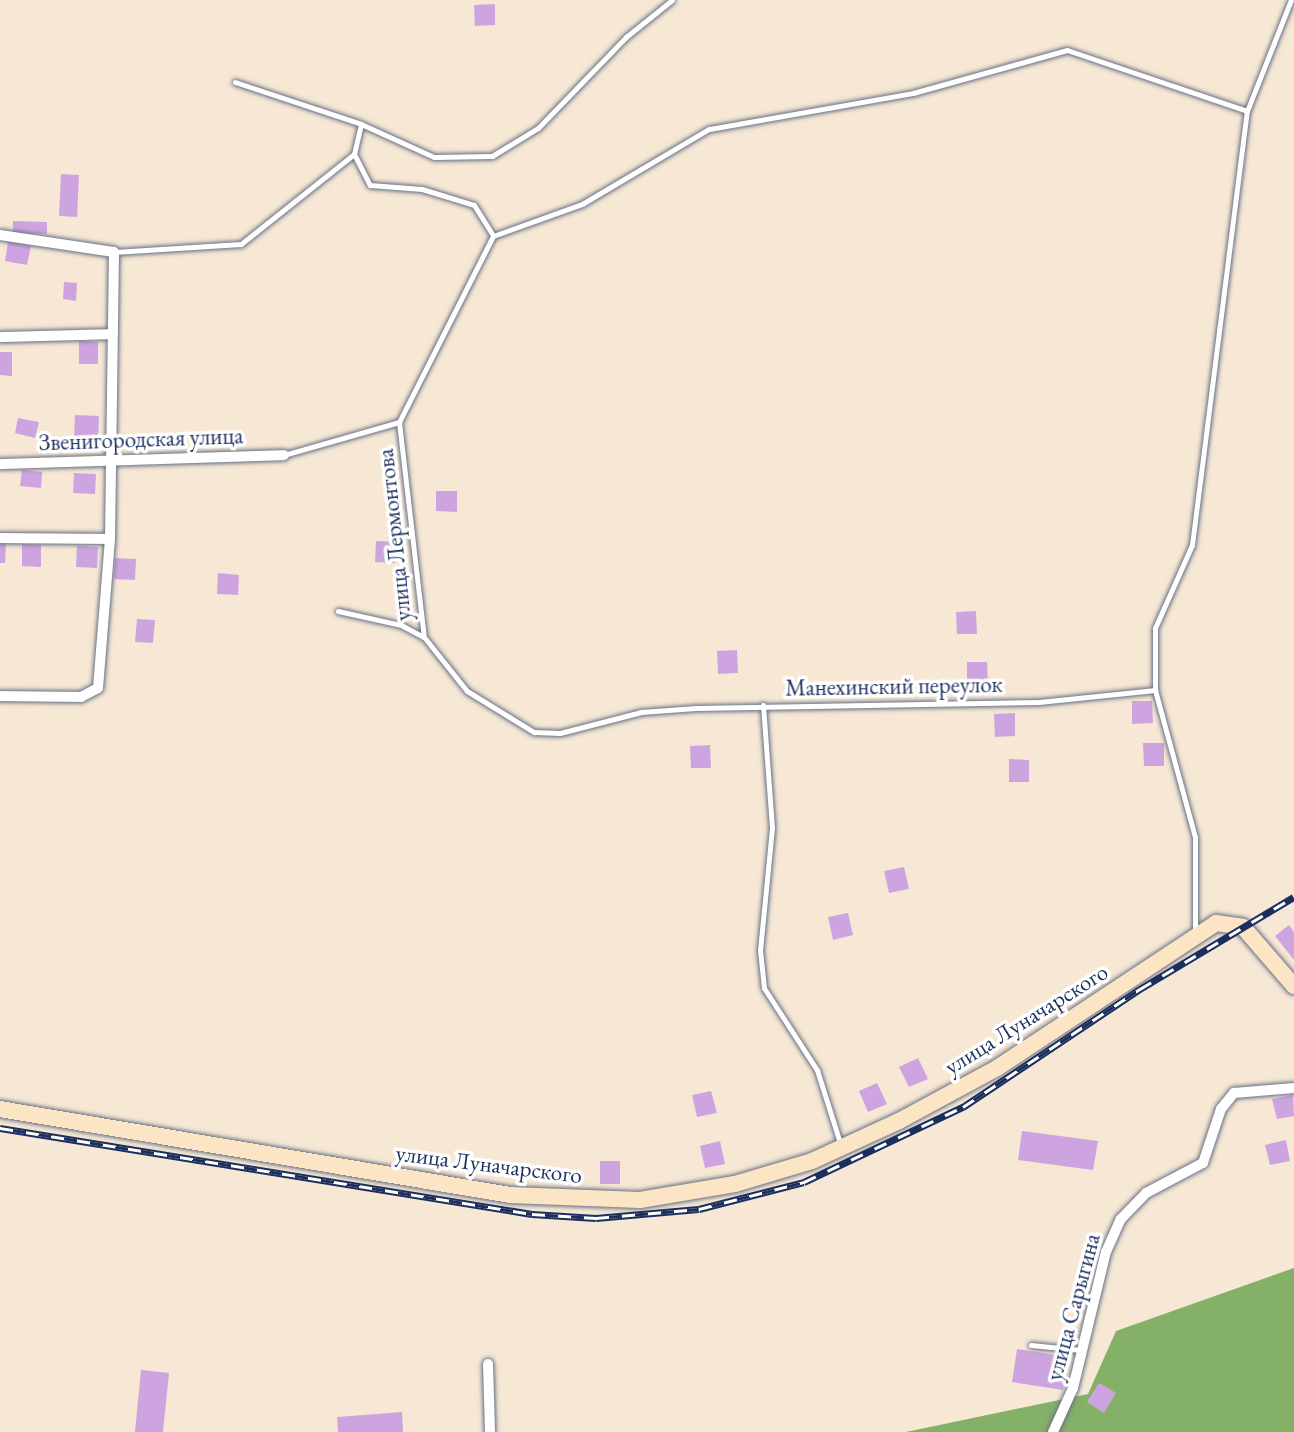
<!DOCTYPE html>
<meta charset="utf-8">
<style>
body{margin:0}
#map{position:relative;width:1294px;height:1432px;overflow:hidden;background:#f6e8d4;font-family:"EB Garamond",serif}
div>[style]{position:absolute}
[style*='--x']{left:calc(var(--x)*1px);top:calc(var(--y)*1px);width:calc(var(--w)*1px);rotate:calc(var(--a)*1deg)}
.forest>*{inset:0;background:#85b068}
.building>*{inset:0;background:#cea4e0}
.roads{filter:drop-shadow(0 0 2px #687087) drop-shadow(0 0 2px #687087)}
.lane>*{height:5px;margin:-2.5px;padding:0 2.5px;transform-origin:2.5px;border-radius:2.5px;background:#fff}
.street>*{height:10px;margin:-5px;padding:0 5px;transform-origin:5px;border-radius:5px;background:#fff}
.secondary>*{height:16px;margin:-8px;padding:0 8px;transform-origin:8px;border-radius:8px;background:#fce5c4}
.rail>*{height:7px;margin-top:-3.5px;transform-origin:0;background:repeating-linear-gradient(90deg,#fff 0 13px,#1b2f5e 0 26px);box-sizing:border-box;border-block:2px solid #1b2f5e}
span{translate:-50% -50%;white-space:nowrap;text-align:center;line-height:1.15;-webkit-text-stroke:7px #fff;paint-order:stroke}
.street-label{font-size:23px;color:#1b2f5e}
</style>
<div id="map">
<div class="forest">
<div style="clip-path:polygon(1294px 1268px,1294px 1432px,906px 1432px,1088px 1394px,1116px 1331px)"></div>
</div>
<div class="building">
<div style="clip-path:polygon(495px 4px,495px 25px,475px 26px,474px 5px)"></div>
<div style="clip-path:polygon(61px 174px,79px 175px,77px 217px,59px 216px)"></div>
<div style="clip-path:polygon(13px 221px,47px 222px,47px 234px,13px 233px)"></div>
<div style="clip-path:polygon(8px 242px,31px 246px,27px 265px,5px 261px)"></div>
<div style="clip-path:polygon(64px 282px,77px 283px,76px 301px,63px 299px)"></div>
<div style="clip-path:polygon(79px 341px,98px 342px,98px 364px,79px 364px)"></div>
<div style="clip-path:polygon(0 352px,12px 352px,12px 376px,0 375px)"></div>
<div style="clip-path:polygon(75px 415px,99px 416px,98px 439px,74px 438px)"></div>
<div style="clip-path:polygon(18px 418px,39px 422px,35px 438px,15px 433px)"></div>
<div style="clip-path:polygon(22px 470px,42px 472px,41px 488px,20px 486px)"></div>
<div style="clip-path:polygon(74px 473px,96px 474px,95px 494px,73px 493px)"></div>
<div style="clip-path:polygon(436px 491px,457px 491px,457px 512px,436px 511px)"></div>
<div style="clip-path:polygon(376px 541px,396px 542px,395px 563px,375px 562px)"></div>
<div style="clip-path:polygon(0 542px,6px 543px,5px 563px,0 563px)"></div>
<div style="clip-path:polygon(22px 544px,41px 545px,41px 567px,22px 566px)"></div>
<div style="clip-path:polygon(77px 546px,98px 547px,97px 568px,76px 567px)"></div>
<div style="clip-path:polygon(115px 558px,136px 559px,135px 580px,114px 579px)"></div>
<div style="clip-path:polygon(218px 573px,239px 575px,238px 595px,217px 594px)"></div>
<div style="clip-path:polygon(976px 611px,977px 634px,957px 634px,956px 612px)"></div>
<div style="clip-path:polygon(137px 619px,155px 620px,153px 643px,135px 642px)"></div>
<div style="clip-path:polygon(737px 650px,738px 673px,718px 674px,717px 651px)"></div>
<div style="clip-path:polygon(967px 662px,987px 662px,988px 684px,967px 685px)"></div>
<div style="clip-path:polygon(1132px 701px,1152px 701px,1153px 723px,1132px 724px)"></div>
<div style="clip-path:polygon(1015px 713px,1015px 736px,995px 737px,994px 714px)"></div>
<div style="clip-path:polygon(1143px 743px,1164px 743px,1164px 766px,1144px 766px)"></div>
<div style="clip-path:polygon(710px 745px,711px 768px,691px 768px,690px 746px)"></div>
<div style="clip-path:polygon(1009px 759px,1029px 760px,1029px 782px,1009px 782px)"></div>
<div style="clip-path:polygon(904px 867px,909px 889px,889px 893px,884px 871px)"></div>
<div style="clip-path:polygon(848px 913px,853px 935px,833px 940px,828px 917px)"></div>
<div style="clip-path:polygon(1289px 925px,1294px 932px,1294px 960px,1275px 936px)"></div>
<div style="clip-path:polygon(918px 1058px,928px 1079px,909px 1087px,899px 1067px)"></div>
<div style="clip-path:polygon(877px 1083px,887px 1104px,868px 1112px,859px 1091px)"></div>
<div style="clip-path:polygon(711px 1091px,717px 1113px,697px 1117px,692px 1095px)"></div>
<div style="clip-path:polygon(1293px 1095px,1294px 1116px,1277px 1119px,1272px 1099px)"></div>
<div style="clip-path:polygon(1022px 1131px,1098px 1141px,1093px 1170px,1018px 1160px)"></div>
<div style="clip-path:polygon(1286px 1140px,1290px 1161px,1270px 1165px,1265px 1145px)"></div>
<div style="clip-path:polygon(720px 1141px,725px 1164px,705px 1168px,700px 1146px)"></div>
<div style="clip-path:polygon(600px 1161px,620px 1161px,620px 1184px,600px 1184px)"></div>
<div style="clip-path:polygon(1017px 1349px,1068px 1357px,1063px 1390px,1012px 1382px)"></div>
<div style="clip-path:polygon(141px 1370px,169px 1373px,163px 1432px,135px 1432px)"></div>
<div style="clip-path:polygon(1099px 1383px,1116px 1393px,1104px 1413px,1087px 1402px)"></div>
<div style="clip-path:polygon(402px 1412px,403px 1432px,338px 1432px,337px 1417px)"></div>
</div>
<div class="roads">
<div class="lane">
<div style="--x:235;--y:82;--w:133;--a:18.4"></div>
<div style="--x:361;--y:124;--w:31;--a:103"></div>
<div style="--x:354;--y:154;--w:35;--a:63"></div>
<div style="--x:370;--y:185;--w:52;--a:4.4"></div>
<div style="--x:422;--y:189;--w:54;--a:17.1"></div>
<div style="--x:474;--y:205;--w:36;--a:58"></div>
<div style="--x:493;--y:236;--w:208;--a:116.8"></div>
<div style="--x:361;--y:124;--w:80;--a:24.3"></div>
<div style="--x:434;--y:157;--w:58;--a:-1"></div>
<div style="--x:492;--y:156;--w:54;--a:-31.3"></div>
<div style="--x:538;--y:128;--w:127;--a:-46"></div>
<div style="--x:626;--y:37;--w:59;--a:-38.8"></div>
<div style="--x:493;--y:236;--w:95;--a:-19.8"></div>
<div style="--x:582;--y:204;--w:147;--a:-30.6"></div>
<div style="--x:709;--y:129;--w:207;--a:-10"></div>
<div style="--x:913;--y:93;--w:160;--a:-15.6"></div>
<div style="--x:1067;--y:50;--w:190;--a:18.7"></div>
<div style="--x:114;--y:252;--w:127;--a:-3.6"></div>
<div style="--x:241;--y:244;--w:144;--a:-38.5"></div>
<div style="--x:284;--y:455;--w:120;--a:-16"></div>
<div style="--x:399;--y:422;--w:216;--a:83.4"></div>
<div style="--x:338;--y:611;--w:65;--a:12.5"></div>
<div style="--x:401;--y:625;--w:26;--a:28"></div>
<div style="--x:424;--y:637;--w:69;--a:51.5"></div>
<div style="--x:467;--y:691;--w:79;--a:31.5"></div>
<div style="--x:534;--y:732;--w:26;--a:2"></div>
<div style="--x:560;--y:733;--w:84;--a:-14.5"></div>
<div style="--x:641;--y:712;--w:55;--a:-4.2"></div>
<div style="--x:696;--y:708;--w:343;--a:-1"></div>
<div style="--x:1039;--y:702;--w:117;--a:-5.9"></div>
<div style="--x:1155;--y:690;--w:152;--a:74.8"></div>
<div style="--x:1195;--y:837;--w:95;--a:90"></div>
<div style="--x:1155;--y:690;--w:62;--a:-90"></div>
<div style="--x:1155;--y:628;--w:91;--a:-66"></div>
<div style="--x:1192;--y:545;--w:437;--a:-82.8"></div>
<div style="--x:1247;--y:111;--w:119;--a:-68.4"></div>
<div style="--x:763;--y:705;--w:123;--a:85.8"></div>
<div style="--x:772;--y:828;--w:123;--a:95.6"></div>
<div style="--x:760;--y:950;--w:38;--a:84"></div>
<div style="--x:764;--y:988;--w:98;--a:57.1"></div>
<div style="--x:817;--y:1070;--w:80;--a:72.5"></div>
<div style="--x:1031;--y:1345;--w:50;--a:5.7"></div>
</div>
<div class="street">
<div style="--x:0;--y:235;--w:115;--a:8.5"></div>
<div style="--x:114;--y:252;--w:287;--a:90.8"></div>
<div style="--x:110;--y:539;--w:149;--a:94.6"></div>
<div style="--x:98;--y:688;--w:19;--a:152"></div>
<div style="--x:81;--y:697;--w:81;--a:-179.3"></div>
<div style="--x:0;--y:337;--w:112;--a:-1.5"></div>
<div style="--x:0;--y:464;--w:284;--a:-1.8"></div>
<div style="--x:0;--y:538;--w:110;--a:0.5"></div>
<div style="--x:488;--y:1364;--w:68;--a:88.3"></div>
<div style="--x:1053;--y:1432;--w:48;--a:-65.6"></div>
<div style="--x:1073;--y:1388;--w:140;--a:-76.4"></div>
<div style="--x:1106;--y:1252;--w:36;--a:-66"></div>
<div style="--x:1121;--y:1219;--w:36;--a:-46"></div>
<div style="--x:1146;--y:1193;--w:64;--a:-27.8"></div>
<div style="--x:1203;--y:1163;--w:57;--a:-71.6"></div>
<div style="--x:1221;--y:1109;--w:21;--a:-51"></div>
<div style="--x:1234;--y:1093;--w:60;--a:-4.8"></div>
</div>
<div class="secondary">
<div style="--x:0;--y:1109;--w:517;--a:9.57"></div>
<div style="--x:510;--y:1195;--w:130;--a:2.2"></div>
<div style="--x:640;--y:1200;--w:96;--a:-9.6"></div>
<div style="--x:735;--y:1184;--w:80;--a:-16.6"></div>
<div style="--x:812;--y:1161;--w:96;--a:-24.7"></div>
<div style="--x:899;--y:1121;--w:111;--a:-28.4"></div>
<div style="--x:997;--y:1068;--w:263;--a:-33.5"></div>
<div style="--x:1216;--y:923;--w:27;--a:8"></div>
<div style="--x:1243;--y:927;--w:78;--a:49.2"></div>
</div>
</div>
<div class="rail">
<div style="--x:0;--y:1128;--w:539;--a:9.18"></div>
<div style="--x:532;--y:1214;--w:64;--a:3.6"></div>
<div style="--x:596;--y:1218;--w:103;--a:-5"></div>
<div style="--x:699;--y:1209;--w:108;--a:-14.4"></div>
<div style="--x:804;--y:1182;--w:176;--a:-25.3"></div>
<div style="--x:963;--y:1107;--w:213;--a:-33.7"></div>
<div style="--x:1140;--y:989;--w:179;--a:-30.9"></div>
</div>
<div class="street-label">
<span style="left:141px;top:439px;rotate:-2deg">Звенигородская улица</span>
<span style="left:394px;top:535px;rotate:-96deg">улица Лермонтова</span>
<span style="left:894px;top:686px;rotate:-1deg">Манехинский переулок</span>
<span style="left:1026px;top:1019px;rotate:-32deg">улица Луначарского</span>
<span style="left:489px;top:1164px;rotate:7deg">улица Луначарского</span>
<span style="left:1073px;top:1307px;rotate:-75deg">улица Сарыгина</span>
</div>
</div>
